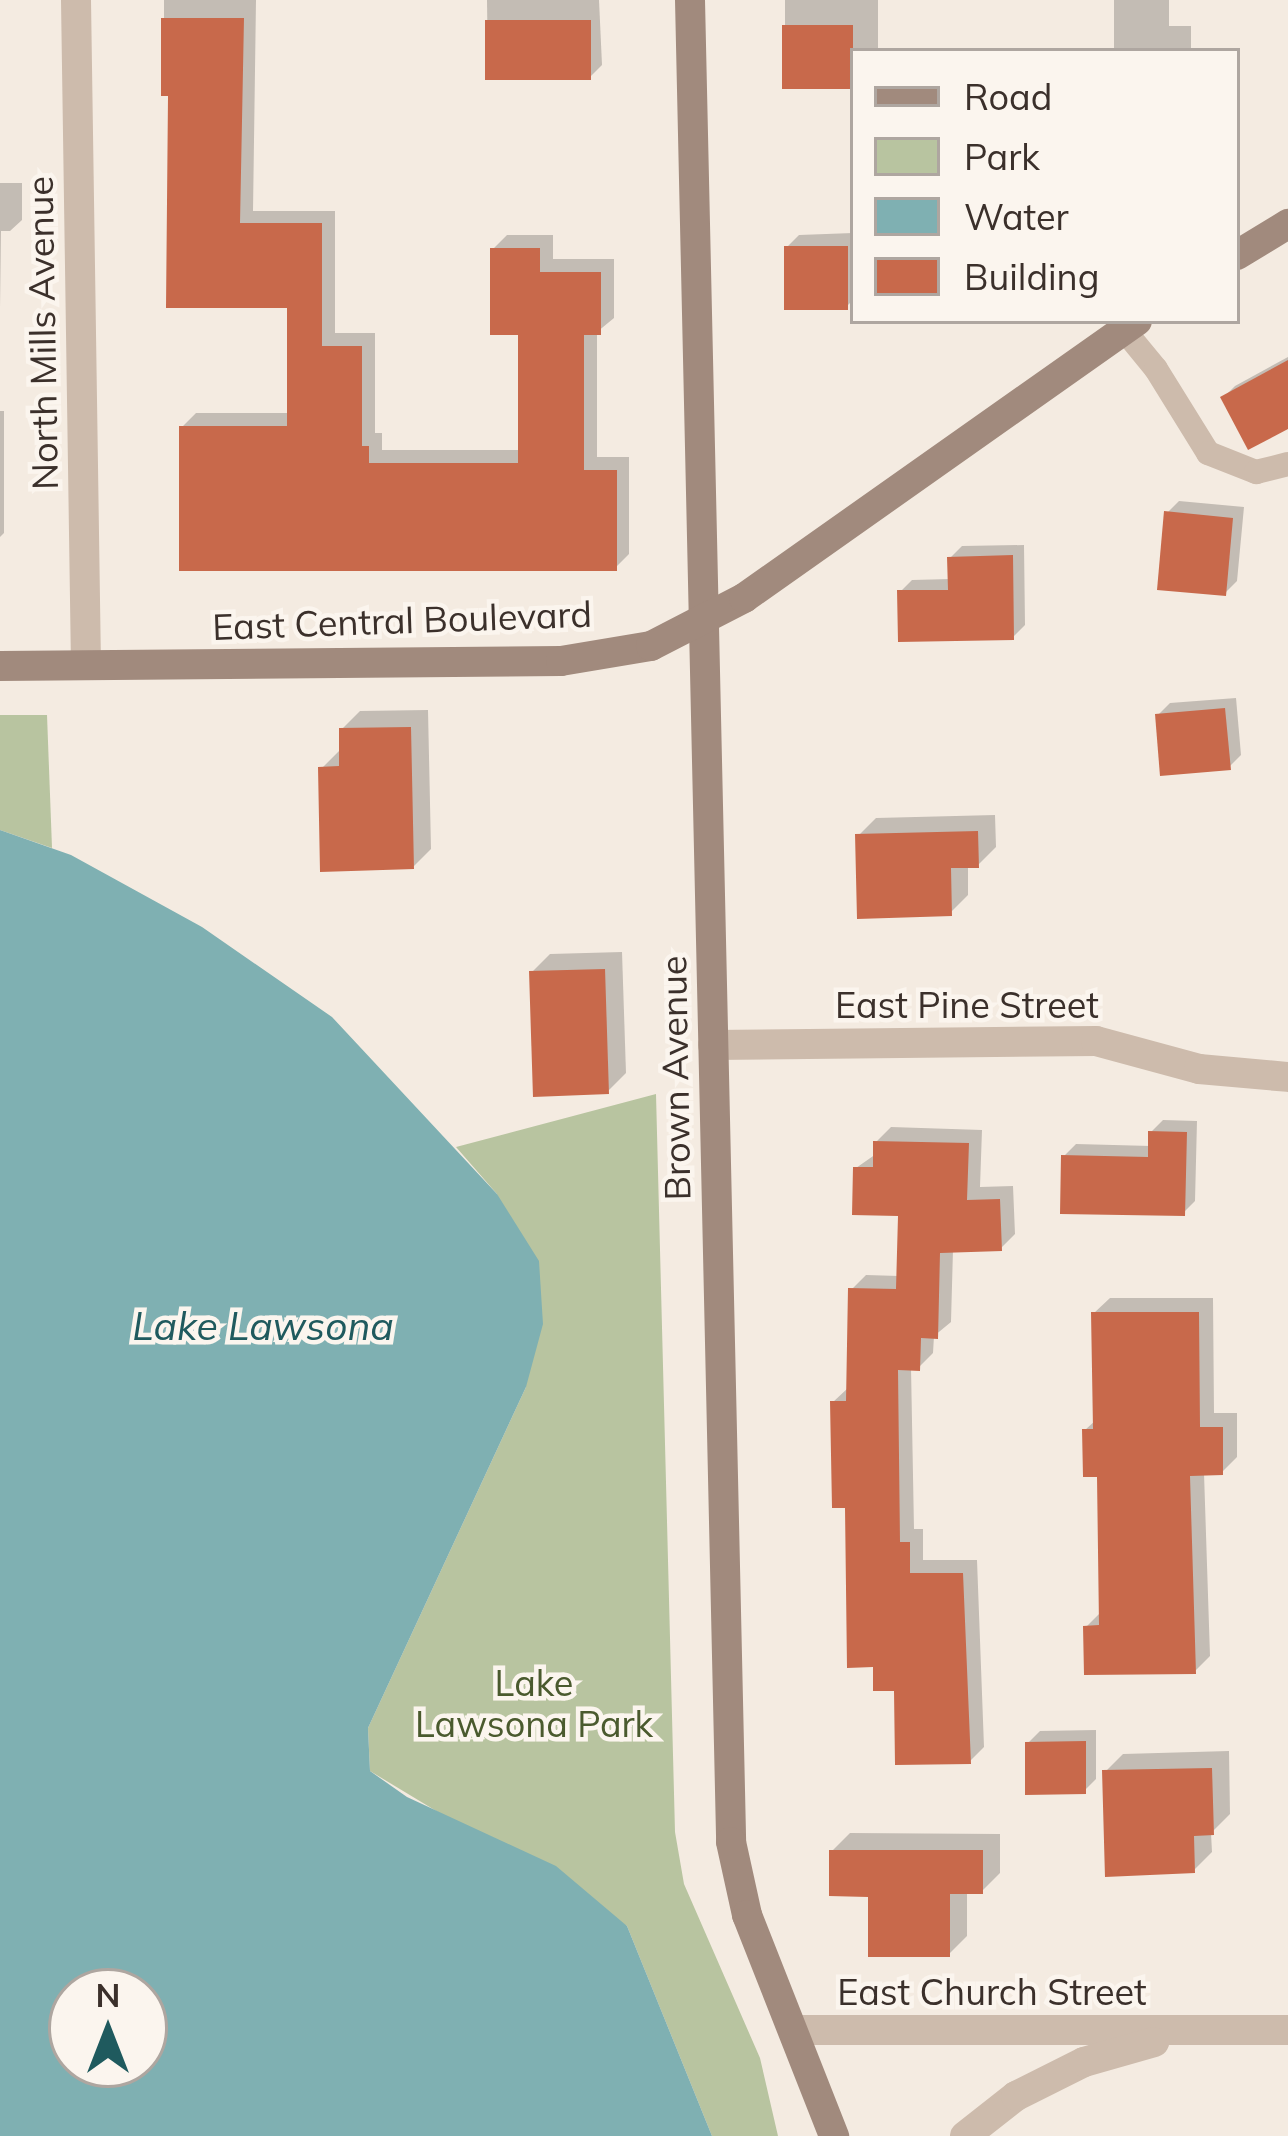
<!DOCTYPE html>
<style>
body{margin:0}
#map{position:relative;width:1288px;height:2136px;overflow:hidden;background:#f4ebe1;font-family:Mulish,sans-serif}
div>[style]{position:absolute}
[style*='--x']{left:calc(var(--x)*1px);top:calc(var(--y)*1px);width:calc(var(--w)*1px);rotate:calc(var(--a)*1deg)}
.green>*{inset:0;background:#b8c4a0}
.water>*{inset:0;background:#7fb0b2}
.shadow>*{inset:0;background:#0003}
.building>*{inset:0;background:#c8694b}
.lane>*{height:24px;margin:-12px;padding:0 12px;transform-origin:12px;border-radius:12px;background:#cdbbac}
.street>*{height:30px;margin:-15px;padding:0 15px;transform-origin:15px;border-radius:15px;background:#cdbbac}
.secondary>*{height:30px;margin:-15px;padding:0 15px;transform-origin:15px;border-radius:15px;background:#a18a7d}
span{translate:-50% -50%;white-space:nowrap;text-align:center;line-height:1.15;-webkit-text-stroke:9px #fbf5ee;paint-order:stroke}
.street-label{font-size:36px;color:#3b302b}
.park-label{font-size:36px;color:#4a5a2e}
.water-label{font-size:39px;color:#1f5a5e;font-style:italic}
.legend{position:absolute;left:850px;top:48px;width:390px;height:276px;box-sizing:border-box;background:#fbf5ee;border:3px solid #aea6a0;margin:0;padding:15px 21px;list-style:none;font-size:36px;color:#3b302b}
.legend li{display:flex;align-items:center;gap:24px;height:60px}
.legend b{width:60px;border:3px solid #aea6a0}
.north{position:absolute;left:48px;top:1968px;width:120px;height:120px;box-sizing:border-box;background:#fbf5ee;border:3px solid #aea6a0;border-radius:50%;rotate:0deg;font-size:33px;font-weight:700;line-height:48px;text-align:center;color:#3b302b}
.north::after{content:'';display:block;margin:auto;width:42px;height:54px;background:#1f5a5e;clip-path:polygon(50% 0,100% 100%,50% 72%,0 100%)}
</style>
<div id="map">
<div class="green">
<div style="clip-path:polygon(0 715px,47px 715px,52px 848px,0 830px)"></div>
<div style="clip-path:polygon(656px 1094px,675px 1832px,684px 1884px,760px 2058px,778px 2136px,712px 2136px,627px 1926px,370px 1771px,368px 1728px,526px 1387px,497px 1194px,456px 1147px)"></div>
</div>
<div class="water">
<div style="clip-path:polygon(evenodd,0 830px,71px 855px,202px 927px,332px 1017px,497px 1194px,539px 1261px,543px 1324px,526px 1387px,368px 1728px,370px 1771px,407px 1797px,556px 1866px,627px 1926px,712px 2136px,0 2136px,0 830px,72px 1992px,144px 1992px,144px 2064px,72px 2064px,72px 1992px)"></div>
</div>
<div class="shadow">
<div style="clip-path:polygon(164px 0,256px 0,253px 211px,335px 211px,335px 333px,375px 333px,375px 433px,382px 433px,382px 450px,521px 450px,521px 332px,493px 249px,507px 235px,553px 235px,553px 259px,614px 259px,614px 318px,597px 332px,597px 457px,629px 457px,629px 554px,615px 568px,182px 427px,196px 413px,290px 413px,290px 305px,169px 305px,171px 93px,164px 93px)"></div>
<div style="clip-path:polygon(487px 0,599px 0,602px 65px,590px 77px,488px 77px)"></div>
<div style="clip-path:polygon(785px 0,878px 0,878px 51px,853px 51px,853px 86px,785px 86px)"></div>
<div style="clip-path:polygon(1114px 0,1169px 0,1169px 26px,1191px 26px,1191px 51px,1114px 51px)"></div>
<div style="clip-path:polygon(0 183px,22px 183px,22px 220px,10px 231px,1px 231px,0 310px)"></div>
<div style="clip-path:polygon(853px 233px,853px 300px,846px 307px,787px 247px,799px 235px)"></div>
<div style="clip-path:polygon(1288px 357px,1288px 426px,1223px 398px,1235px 386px)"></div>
<div style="clip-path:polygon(0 411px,4px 411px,4px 533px,0 537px)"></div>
<div style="clip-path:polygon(1179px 501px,1244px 507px,1237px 581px,1225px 593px,1167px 513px)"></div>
<div style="clip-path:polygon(1024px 545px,1025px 625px,1013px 637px,900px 592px,912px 580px,951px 579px,950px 558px,962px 546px)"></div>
<div style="clip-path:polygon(1236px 698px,1241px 755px,1229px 767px,1158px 715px,1170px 703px)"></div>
<div style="clip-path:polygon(428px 710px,431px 849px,413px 867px,322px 768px,340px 750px,342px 729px,360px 711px)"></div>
<div style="clip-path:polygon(995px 815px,996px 847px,978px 865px,968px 865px,968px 895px,950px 913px,858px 836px,876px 818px)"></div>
<div style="clip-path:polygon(622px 952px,626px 1073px,608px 1091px,532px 972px,550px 954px)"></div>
<div style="clip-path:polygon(1163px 1120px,1197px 1121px,1195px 1201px,1183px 1213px,1064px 1156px,1076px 1144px,1151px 1146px,1151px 1132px)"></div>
<div style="clip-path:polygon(891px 1127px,982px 1130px,980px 1187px,1013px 1186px,1015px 1234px,1001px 1248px,953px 1250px,951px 1322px,934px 1336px,933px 1353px,919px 1367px,911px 1367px,914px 1529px,923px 1529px,923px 1560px,977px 1560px,984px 1747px,970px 1761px,876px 1664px,833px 1402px,848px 1388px,851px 1290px,866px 1275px,899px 1276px,901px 1213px,856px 1168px,876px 1154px,876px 1142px)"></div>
<div style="clip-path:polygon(1110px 1298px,1213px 1298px,1214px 1413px,1237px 1413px,1237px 1457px,1222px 1472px,1204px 1473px,1210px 1656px,1195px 1671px,1086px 1627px,1101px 1612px,1100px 1474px,1085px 1430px,1096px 1420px,1094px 1313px)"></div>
<div style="clip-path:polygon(1096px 1730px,1096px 1779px,1084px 1791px,1028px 1743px,1040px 1731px)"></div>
<div style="clip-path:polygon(1229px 1751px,1230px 1814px,1211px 1833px,1212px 1852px,1194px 1870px,1105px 1772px,1123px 1754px)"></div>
<div style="clip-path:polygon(850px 1833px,1000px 1834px,1000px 1873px,982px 1891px,967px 1891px,967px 1936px,949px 1954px,871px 1894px,832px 1851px)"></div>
</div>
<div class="building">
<div style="clip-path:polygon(161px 18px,244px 18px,240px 223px,322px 223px,322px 346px,362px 346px,362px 446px,369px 446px,369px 463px,518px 463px,518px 335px,490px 335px,490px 248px,540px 248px,540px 272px,601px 272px,601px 335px,584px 335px,584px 470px,617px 470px,617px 571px,179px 571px,179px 426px,287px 426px,287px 308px,166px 308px,168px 96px,161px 96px)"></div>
<div style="clip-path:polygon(485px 20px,591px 20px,591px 80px,485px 80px)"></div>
<div style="clip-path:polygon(782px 25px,853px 25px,853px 89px,782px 89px)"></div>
<div style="clip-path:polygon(784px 246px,848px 246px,848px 310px,784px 310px)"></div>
<div style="clip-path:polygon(1288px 360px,1288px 429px,1248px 450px,1220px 397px)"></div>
<div style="clip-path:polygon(1164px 511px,1233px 518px,1226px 596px,1157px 590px)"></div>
<div style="clip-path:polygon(1013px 555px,1014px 640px,898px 642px,897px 590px,948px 590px,947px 557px)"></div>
<div style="clip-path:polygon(1225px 708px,1231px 770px,1160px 776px,1155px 714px)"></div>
<div style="clip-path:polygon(411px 727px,414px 869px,320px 872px,318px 767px,339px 766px,339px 728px)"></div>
<div style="clip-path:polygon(978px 831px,979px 868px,951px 868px,952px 916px,857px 919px,855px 834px)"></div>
<div style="clip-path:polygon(605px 969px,609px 1094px,533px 1097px,529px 971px)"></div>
<div style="clip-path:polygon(1148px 1131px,1187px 1132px,1185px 1216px,1060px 1214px,1061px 1155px,1148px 1157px)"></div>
<div style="clip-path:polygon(873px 1141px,969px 1143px,967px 1200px,1000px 1199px,1002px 1251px,940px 1253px,938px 1339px,921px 1338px,920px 1371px,898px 1370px,900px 1542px,910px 1542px,910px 1573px,963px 1573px,971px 1764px,895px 1765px,894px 1691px,873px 1691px,873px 1667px,847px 1668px,845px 1508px,832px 1508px,830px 1401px,846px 1401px,848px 1288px,896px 1289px,898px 1216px,852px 1215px,853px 1167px,873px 1167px)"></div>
<div style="clip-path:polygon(1091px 1312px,1199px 1312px,1200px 1427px,1223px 1427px,1223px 1475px,1190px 1476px,1196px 1674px,1084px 1675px,1083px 1626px,1099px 1625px,1097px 1477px,1083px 1477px,1082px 1429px,1093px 1429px)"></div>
<div style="clip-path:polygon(1086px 1741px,1086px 1794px,1025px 1795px,1025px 1742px)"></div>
<div style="clip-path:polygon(1212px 1768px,1214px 1835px,1194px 1836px,1195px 1873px,1105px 1877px,1102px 1770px)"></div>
<div style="clip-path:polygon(829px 1850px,983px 1850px,983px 1894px,950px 1894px,950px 1957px,868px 1957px,868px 1897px,829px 1896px)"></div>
</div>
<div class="lane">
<div style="--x:1124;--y:330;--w:50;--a:50.6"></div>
<div style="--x:1156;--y:369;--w:99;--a:58.2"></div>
<div style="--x:1208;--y:453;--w:52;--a:21.6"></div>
<div style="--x:1256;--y:472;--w:33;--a:-14"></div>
</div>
<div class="street">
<div style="--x:76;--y:0;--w:665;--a:89.14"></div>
<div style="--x:713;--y:1045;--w:383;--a:-0.6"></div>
<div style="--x:1096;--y:1041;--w:107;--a:15.2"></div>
<div style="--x:1199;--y:1069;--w:89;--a:5.1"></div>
<div style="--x:795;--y:2030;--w:493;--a:0"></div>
<div style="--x:965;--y:2136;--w:65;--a:-38.1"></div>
<div style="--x:1016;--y:2096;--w:76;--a:-26.6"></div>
<div style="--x:1084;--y:2062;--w:73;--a:-15.9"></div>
</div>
<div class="secondary">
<div style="--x:690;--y:0;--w:1842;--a:88.72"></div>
<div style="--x:731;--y:1842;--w:75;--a:77.6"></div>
<div style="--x:747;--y:1915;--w:238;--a:68.5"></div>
<div style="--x:1237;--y:255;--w:60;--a:-31.3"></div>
<div style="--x:0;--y:666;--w:561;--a:-0.51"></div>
<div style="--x:561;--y:661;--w:91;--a:-9.5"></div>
<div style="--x:651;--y:646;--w:105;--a:-27.3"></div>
<div style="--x:744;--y:598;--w:481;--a:-35.2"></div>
</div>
<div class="street-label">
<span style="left:42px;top:333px;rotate:-91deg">North Mills Avenue</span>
<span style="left:402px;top:620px;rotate:-2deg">East Central Boulevard</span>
<span style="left:967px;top:1005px">East Pine Street</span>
<span style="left:675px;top:1078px;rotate:-91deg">Brown Avenue</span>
<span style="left:992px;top:1992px">East Church Street</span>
</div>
<div class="park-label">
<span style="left:534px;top:1703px">Lake<br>Lawsona Park</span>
</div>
<div class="water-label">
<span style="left:263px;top:1326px">Lake Lawsona</span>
</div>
<ul class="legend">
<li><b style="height:15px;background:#a18a7d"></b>Road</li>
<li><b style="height:33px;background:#b8c4a0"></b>Park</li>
<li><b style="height:33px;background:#7fb0b2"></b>Water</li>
<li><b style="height:33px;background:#c8694b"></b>Building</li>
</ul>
<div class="north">N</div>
</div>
